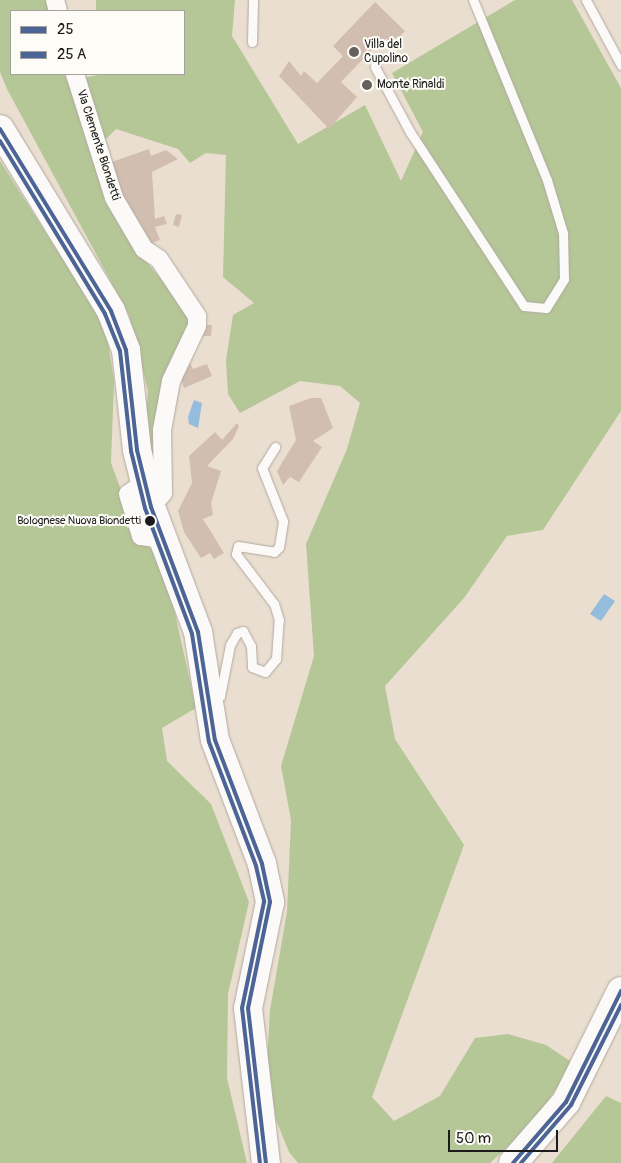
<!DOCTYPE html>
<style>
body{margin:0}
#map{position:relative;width:621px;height:1163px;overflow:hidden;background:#eaded0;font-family:Pangolin,sans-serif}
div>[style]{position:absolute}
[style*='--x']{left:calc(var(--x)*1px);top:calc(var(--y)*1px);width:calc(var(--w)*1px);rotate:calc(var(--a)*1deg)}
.forest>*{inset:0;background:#b5c697}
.water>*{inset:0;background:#94bcdd}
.building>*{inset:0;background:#d2beb1}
.roads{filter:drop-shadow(0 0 1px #b0a9a0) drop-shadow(0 0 1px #b0a9a0)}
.lane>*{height:9px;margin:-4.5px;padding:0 4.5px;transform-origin:4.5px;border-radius:4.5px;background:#fcfaf8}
.street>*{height:18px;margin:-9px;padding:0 9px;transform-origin:9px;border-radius:9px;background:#fcfaf8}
.primary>*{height:28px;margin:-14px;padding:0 14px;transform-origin:14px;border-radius:14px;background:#fcfaf8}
.bus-1>*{height:4px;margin:-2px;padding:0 2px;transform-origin:2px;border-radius:2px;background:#4c6596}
.bus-2>*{height:4px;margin:-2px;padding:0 2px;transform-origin:2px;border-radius:2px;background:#4c6596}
.dots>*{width:14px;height:14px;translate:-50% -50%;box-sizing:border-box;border:2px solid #fdfcf7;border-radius:50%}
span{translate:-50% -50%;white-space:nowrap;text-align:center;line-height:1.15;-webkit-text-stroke:4px #fdfcf7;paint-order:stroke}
.bus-label{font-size:11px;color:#1c1c1c}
.right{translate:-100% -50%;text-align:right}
.poi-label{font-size:12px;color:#1c1c1c}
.left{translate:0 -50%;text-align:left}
.street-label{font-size:12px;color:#1c1c1c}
.legend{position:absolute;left:10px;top:10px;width:175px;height:65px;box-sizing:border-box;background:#fdfcf7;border:1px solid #a3a29f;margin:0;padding:6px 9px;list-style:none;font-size:15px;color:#1c1c1c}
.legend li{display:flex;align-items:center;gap:10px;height:25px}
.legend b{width:25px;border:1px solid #a3a29f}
.scale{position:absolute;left:448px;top:1130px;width:110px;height:22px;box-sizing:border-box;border:2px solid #1c1c1c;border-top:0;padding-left:6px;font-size:15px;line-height:18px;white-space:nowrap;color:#1c1c1c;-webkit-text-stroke:4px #fdfcf7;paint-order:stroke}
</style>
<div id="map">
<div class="forest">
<div style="clip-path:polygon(0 0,47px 0,50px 11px,11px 11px,11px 74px,65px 74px,67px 81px,103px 74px,184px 74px,184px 11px,96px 11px,96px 0,235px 0,232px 36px,298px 144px,365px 105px,401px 181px,423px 132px,392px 73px,515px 0,572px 0,621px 88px,621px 411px,543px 530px,507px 536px,464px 598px,385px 686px,395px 739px,464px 845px,372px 1097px,394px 1121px,440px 1096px,475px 1038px,508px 1034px,546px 1045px,573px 1063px,533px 1124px,490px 1163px,298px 1163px,289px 1152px,276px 1120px,267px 1063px,270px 1010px,287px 912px,291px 820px,281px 766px,314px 656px,306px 544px,347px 449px,360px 403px,340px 386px,300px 381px,240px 413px,228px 394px,226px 360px,233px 315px,254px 303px,223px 277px,226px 155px,206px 153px,190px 163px,178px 149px,116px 129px,102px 143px,134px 247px,192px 316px,179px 350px,159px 485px,144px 440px,148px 391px,129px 315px,7px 89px,0 72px)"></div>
<div style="clip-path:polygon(0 161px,90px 302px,107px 336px,114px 381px,111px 463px,137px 533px,155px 554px,174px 609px,196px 708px,162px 728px,167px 761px,211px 804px,249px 902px,228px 994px,227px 1078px,247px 1163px,0 1163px)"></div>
<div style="clip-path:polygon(606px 1096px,621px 1103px,621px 1163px,552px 1163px)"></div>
</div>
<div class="water">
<div style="clip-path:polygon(194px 400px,202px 403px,198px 428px,189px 424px,188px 417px)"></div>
<div style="clip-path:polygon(604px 594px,615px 601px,601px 621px,590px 614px)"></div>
</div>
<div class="building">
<div style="clip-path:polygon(375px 2px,405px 31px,389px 49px,380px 41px,341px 82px,357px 97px,329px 129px,279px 76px,289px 61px,301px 76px,304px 71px,317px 83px,343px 56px,333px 46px)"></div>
<div style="clip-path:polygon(149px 149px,151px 156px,166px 150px,178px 159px,152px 172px,155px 219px,164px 216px,167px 224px,155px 227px,160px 240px,146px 245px,109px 163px)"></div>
<div style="clip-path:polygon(176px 214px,182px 215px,179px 227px,173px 225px)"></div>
<div style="clip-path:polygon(202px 325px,212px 325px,211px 336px,201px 336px)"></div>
<div style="clip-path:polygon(190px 363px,193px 369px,207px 364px,212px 376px,184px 388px,181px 379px)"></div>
<div style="clip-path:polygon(311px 398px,321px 398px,333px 428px,313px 441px,322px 447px,299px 482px,290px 477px,283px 485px,277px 471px,296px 440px,289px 406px)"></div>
<div style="clip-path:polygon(237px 423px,239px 426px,233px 439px,207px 466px,221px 471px,211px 503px,213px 515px,203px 519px,224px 553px,214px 559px,210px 553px,201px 558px,184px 532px,178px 511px,192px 483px,189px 456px,215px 432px,222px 440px)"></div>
</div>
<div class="roads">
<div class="lane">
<div style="--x:586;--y:0;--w:74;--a:61.7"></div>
<div style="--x:252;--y:42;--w:42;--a:-88.6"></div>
<div style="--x:375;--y:67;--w:74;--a:61.7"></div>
<div style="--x:410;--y:132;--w:208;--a:56.8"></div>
<div style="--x:524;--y:306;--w:22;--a:5"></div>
<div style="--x:546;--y:308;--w:34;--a:-58"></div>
<div style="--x:564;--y:279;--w:46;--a:-91.2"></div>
<div style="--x:563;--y:233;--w:55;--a:-106.8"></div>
<div style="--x:547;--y:180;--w:195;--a:-112.3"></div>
<div style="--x:215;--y:699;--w:6;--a:-31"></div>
<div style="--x:220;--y:696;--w:52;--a:-78.9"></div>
<div style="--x:230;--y:645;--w:14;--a:-60"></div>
<div style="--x:237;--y:633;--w:6;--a:-18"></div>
<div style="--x:243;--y:631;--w:17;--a:62"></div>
<div style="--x:251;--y:646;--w:21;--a:87"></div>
<div style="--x:252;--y:667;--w:14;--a:21"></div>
<div style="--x:265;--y:672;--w:17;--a:-50"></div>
<div style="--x:276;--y:659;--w:39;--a:-86"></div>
<div style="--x:279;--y:620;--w:17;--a:-107"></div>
<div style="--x:274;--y:604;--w:63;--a:-127.2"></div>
<div style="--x:236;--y:554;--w:8;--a:-76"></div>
<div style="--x:238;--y:546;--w:36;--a:9"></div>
<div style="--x:274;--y:552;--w:7;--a:-45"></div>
<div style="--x:279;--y:547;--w:26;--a:-81"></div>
<div style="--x:283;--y:521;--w:57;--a:-111.6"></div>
<div style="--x:262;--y:468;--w:25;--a:-58"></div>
</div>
<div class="street">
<div style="--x:55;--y:0;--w:11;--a:75"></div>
<div style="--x:75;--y:74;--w:130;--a:72.5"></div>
<div style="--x:114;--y:198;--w:59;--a:59.5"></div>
<div style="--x:144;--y:249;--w:18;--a:34"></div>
<div style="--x:159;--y:259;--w:69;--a:56.3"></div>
<div style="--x:197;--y:316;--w:10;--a:90"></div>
<div style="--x:197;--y:326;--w:61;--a:115.3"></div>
<div style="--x:171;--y:381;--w:50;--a:100.4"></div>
<div style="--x:162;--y:430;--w:63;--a:89.1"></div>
<div style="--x:163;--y:493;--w:18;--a:131"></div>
<div style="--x:144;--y:483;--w:19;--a:145"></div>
<div style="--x:128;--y:494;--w:44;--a:72.8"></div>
<div style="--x:141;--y:536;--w:21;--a:8"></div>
</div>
<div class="primary">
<div style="--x:0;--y:129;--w:213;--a:58.6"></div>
<div style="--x:111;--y:311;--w:42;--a:69"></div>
<div style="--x:126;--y:350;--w:101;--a:83.7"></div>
<div style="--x:137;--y:450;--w:59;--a:76.2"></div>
<div style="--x:151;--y:507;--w:134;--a:69.4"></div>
<div style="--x:198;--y:632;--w:109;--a:81.1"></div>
<div style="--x:215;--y:740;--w:133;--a:69.2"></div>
<div style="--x:262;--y:864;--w:39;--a:78"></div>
<div style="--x:270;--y:902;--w:108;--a:101.7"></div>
<div style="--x:248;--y:1008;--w:156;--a:83.4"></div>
<div style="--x:513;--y:1163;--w:81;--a:-49"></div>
<div style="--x:566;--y:1102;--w:124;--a:-63.6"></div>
</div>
</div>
<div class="bus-1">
<div style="--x:0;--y:129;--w:213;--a:58.6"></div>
<div style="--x:111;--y:311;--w:42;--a:69"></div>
<div style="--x:126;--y:350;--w:101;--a:83.7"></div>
<div style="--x:137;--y:450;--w:59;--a:76.2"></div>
<div style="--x:151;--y:507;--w:134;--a:69.4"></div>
<div style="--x:198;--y:632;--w:109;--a:81.1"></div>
<div style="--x:215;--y:740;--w:133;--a:69.2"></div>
<div style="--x:262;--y:864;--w:39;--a:78"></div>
<div style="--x:270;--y:902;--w:108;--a:101.7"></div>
<div style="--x:248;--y:1008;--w:156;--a:83.4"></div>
<div style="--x:513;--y:1163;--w:81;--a:-49"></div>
<div style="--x:566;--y:1102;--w:124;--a:-63.6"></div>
</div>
<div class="bus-2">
<div style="--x:0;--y:141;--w:202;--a:58.7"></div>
<div style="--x:105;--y:314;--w:40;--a:68"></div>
<div style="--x:120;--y:351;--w:101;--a:83.7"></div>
<div style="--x:131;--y:451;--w:59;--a:76.2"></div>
<div style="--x:145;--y:508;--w:134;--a:69.5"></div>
<div style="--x:192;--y:634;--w:109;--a:81.1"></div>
<div style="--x:209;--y:742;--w:133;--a:69.2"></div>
<div style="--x:256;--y:866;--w:37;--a:77"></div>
<div style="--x:264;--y:902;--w:108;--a:101.7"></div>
<div style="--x:242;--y:1008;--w:156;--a:83.4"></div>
<div style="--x:521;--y:1163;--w:77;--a:-49.2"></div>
<div style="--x:571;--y:1105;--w:112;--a:-63.4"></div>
</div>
<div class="dots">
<div style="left:354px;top:52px;background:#64605b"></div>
<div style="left:367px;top:85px;background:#64605b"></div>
<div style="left:150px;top:521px;background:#1c1c1c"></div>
</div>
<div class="bus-label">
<span class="right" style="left:141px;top:521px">Bolognese Nuova Biondetti</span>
</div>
<div class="poi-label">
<span class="left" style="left:364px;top:52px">Villa del<br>Cupolino</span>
<span class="left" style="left:377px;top:85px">Monte Rinaldi</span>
</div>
<div class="street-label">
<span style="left:98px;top:145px;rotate:72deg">Via Clemente Biondetti</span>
</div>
<ul class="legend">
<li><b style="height:6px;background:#4c6596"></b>25</li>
<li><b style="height:6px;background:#4c6596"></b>25 A</li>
</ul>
<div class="scale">50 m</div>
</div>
